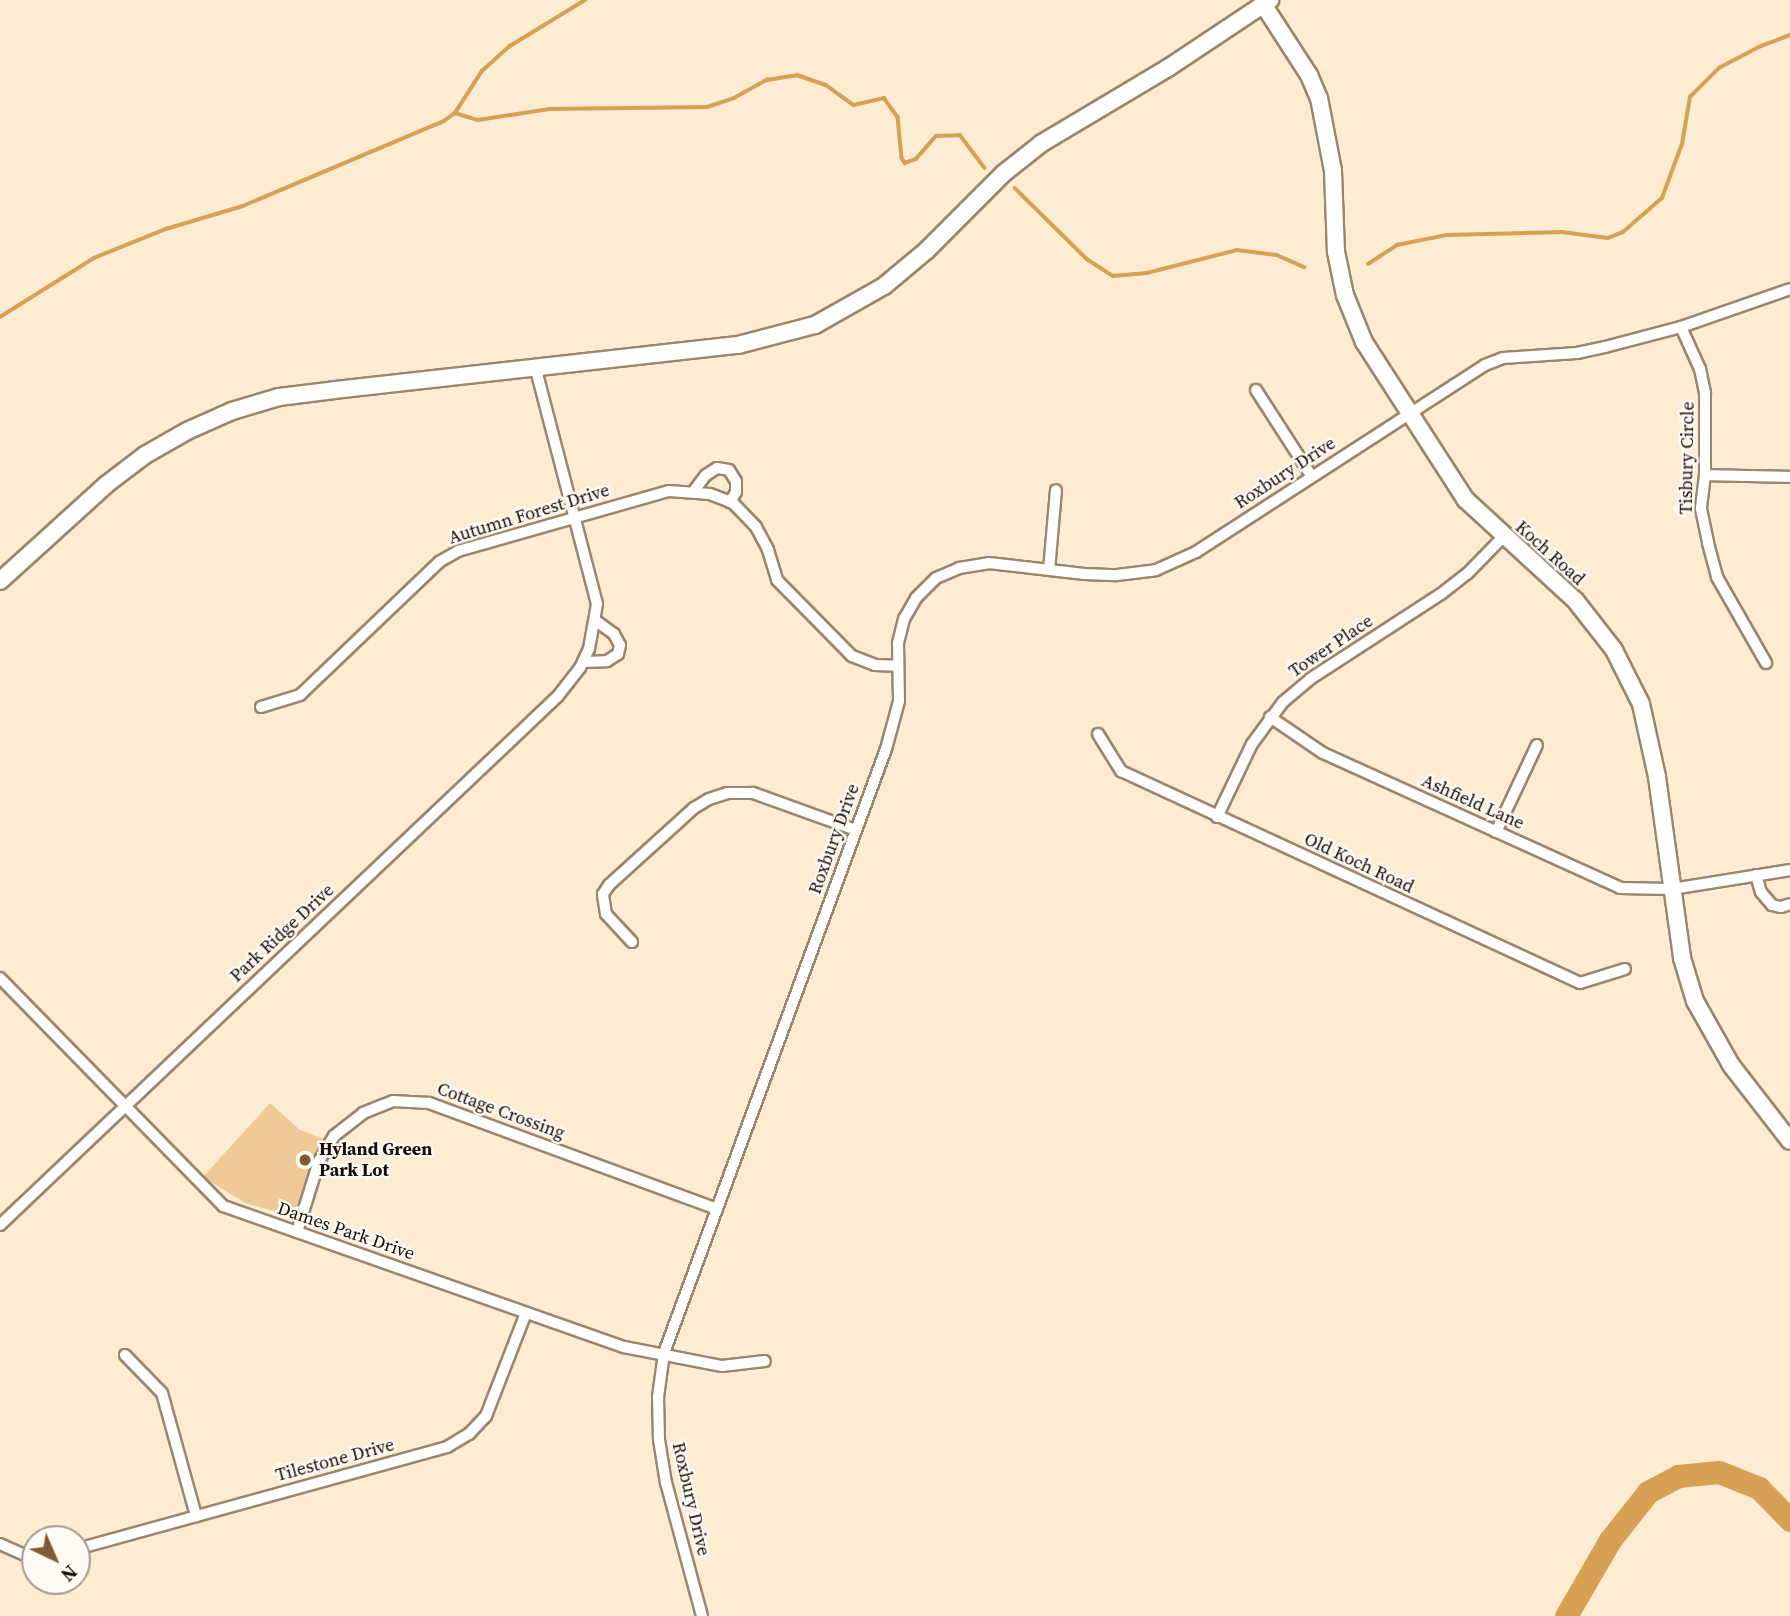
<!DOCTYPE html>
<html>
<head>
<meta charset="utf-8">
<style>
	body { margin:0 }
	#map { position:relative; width:1790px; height:1616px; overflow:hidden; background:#fdebd2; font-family:"Source Serif 4",serif }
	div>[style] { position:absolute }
	.green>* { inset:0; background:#efca97 }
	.stream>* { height:3.5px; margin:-1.75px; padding:0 1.75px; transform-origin:1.75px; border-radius:1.75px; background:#d6a153 }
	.river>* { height:23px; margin:-11.5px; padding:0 11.5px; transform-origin:11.5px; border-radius:11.5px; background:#d6a153 }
	.roads { filter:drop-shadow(2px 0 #9c866a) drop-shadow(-2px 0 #9c866a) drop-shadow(0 2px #9c866a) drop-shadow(0 -2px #9c866a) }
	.street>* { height:10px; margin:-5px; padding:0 5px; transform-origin:5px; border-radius:5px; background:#fff }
	.secondary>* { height:16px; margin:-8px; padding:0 8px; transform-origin:8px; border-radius:8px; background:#fff }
	.dots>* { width:19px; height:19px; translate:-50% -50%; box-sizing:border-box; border:4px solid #fffaf4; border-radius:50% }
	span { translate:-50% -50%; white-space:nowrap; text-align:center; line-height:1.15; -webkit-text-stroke:5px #fffaf4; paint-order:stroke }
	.street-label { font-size:18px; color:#150d04 }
	.poi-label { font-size:18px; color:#150d04; font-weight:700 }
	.left { translate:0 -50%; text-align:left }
	.north { position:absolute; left:21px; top:1525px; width:70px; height:70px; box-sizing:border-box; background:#fffaf4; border:2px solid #a19b94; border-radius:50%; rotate:136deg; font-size:19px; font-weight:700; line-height:28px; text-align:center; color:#150d04 }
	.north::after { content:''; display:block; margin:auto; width:24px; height:32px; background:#7a5c31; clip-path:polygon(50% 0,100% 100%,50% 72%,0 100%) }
</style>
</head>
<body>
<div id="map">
	<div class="green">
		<i style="clip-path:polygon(270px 1103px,300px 1130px,324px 1139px,296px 1208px,284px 1214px,245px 1203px,203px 1177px)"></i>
	</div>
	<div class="stream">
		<i style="left:455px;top:113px;width:24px;rotate:17deg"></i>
		<i style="left:478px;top:120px;width:73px;rotate:-8.7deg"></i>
		<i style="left:550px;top:109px;width:157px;rotate:-0.7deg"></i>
		<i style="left:707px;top:107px;width:28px;rotate:-18deg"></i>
		<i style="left:734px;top:98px;width:38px;rotate:-29deg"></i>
		<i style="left:767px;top:80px;width:30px;rotate:-9deg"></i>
		<i style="left:797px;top:75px;width:31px;rotate:19deg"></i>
		<i style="left:826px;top:85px;width:34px;rotate:36deg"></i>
		<i style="left:854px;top:105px;width:31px;rotate:-13deg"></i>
		<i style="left:884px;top:98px;width:24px;rotate:54deg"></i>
		<i style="left:898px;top:117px;width:41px;rotate:84.4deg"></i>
		<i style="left:902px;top:158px;width:6px;rotate:59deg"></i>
		<i style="left:905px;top:163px;width:12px;rotate:-20deg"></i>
		<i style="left:916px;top:159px;width:30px;rotate:-49deg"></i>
		<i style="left:936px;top:136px;width:24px;rotate:-2deg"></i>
		<i style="left:960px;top:135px;width:41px;rotate:52.9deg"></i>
		<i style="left:1015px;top:188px;width:101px;rotate:44.6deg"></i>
		<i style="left:1087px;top:259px;width:31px;rotate:33deg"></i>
		<i style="left:1113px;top:276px;width:34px;rotate:-5deg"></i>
		<i style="left:1147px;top:273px;width:93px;rotate:-14.3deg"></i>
		<i style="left:1237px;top:250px;width:40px;rotate:7.1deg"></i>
		<i style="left:1277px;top:255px;width:30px;rotate:24deg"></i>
		<i style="left:1368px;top:264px;width:35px;rotate:-33deg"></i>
		<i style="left:1397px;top:245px;width:51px;rotate:-11.3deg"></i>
		<i style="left:1447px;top:235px;width:115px;rotate:-1.5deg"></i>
		<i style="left:1562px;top:232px;width:46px;rotate:7.4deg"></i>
		<i style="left:1608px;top:238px;width:16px;rotate:-22deg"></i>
		<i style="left:1623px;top:232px;width:52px;rotate:-41.1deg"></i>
		<i style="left:1662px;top:198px;width:58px;rotate:-69.7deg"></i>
		<i style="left:1682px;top:144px;width:48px;rotate:-80.3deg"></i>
		<i style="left:1690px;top:97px;width:41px;rotate:-45deg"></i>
		<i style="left:1719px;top:68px;width:45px;rotate:-27.7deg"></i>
		<i style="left:1759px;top:47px;width:33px;rotate:-21deg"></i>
		<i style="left:0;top:317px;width:111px;rotate:-32.1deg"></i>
		<i style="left:94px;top:258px;width:78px;rotate:-21.9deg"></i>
		<i style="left:166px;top:229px;width:80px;rotate:-16.6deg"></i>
		<i style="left:243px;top:206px;width:218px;rotate:-22.9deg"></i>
		<i style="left:444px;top:121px;width:14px;rotate:-36deg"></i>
		<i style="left:455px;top:113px;width:50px;rotate:-57.3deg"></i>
		<i style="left:482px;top:71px;width:38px;rotate:-42deg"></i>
		<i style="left:510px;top:46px;width:88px;rotate:-31.5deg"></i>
	</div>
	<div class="river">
		<i style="left:1566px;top:1616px;width:88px;rotate:-59.9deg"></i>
		<i style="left:1610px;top:1540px;width:61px;rotate:-51.6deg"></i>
		<i style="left:1648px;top:1492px;width:34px;rotate:-28deg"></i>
		<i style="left:1678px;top:1476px;width:41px;rotate:-5.6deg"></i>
		<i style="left:1719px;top:1472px;width:43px;rotate:21.8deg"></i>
		<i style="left:1759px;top:1488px;width:45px;rotate:45.9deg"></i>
	</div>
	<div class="roads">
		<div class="street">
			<i style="left:1681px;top:327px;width:46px;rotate:65.7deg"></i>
			<i style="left:1700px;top:369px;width:25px;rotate:78deg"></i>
			<i style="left:1705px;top:393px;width:82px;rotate:90deg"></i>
			<i style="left:1705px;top:475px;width:34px;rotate:97deg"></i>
			<i style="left:1701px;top:509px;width:35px;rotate:78deg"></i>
			<i style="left:1708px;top:543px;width:35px;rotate:75deg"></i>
			<i style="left:1717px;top:577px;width:99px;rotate:60.3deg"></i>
			<i style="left:1256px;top:390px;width:103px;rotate:57.2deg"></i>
			<i style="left:1705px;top:475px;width:85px;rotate:1.3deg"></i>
			<i style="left:693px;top:492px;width:21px;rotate:-53deg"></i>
			<i style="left:706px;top:475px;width:13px;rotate:-32deg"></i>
			<i style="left:717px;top:468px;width:12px;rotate:9deg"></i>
			<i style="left:729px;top:470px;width:13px;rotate:58deg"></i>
			<i style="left:736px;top:481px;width:11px;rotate:90deg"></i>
			<i style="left:736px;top:492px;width:12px;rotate:121deg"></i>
			<i style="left:1049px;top:570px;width:80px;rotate:-85deg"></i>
			<i style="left:583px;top:662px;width:24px;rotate:-2deg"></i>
			<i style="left:607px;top:661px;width:13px;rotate:-32deg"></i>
			<i style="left:618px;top:654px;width:9px;rotate:-77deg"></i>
			<i style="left:620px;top:645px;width:13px;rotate:-119deg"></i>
			<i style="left:614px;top:634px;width:24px;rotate:-144deg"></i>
			<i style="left:261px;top:707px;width:41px;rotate:-17.1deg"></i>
			<i style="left:300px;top:695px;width:192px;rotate:-43.7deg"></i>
			<i style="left:439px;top:562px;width:22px;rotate:-30deg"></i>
			<i style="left:458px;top:551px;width:219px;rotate:-15.9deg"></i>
			<i style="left:669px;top:491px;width:41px;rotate:4.2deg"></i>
			<i style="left:710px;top:494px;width:25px;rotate:21deg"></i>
			<i style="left:733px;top:503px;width:33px;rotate:46deg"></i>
			<i style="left:756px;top:527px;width:26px;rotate:62deg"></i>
			<i style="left:768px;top:550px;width:31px;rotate:73deg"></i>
			<i style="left:777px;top:580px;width:107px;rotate:45.4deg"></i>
			<i style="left:852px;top:656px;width:25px;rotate:21deg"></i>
			<i style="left:875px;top:665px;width:23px;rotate:2deg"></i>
			<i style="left:1270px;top:717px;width:64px;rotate:34.2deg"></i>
			<i style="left:1323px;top:753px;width:326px;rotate:24.4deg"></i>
			<i style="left:1620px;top:888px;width:52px;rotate:1.1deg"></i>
			<i style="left:1672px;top:889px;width:120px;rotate:-9.1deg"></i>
			<i style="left:1098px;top:734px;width:44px;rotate:58.1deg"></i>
			<i style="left:1121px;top:771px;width:506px;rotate:24.79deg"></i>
			<i style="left:1580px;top:983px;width:47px;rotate:-17.3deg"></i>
			<i style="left:1217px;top:817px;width:81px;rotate:-64.4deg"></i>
			<i style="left:1252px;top:744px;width:52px;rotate:-53.6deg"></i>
			<i style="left:1283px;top:702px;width:35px;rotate:-40deg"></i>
			<i style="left:1310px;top:679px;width:156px;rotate:-33deg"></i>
			<i style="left:1441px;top:594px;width:33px;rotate:-38deg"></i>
			<i style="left:1467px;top:574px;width:52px;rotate:-45.8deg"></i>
			<i style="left:1496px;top:832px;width:96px;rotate:-64.8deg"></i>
			<i style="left:1756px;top:875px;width:18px;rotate:74deg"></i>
			<i style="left:1761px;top:892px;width:17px;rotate:50deg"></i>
			<i style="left:1772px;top:905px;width:9px;rotate:13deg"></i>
			<i style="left:1781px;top:907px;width:9px;rotate:-18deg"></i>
			<i style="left:632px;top:942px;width:38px;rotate:-133deg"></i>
			<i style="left:606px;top:914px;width:20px;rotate:-99deg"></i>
			<i style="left:603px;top:894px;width:11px;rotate:-56deg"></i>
			<i style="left:609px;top:885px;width:115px;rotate:-42.2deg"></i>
			<i style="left:694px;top:808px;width:17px;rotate:-31deg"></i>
			<i style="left:709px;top:799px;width:19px;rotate:-18deg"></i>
			<i style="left:727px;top:793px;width:26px"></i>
			<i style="left:753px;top:793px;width:109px;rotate:19.8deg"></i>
			<i style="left:0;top:978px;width:319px;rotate:45.6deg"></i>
			<i style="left:223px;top:1206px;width:425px;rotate:19.4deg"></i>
			<i style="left:624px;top:1347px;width:100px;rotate:11deg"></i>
			<i style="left:722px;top:1366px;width:43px;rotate:-6.6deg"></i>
			<i style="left:0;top:1225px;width:769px;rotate:-43.47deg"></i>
			<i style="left:558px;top:696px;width:36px;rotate:-52deg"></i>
			<i style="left:580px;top:668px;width:21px;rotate:-65deg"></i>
			<i style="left:589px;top:649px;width:46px;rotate:-79.9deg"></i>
			<i style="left:597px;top:604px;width:242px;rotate:-104.6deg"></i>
			<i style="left:297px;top:1232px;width:74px;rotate:-72.8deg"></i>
			<i style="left:319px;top:1161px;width:29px;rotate:-59deg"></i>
			<i style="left:334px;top:1136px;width:37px;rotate:-38deg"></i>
			<i style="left:363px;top:1113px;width:32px;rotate:-22deg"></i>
			<i style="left:393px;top:1101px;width:36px;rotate:3deg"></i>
			<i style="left:429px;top:1103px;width:307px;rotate:20.2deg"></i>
			<i style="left:125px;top:1355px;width:53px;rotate:45.8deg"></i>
			<i style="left:162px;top:1393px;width:128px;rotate:74.5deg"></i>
			<i style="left:0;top:1544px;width:27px;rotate:24deg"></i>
			<i style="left:25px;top:1555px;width:10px;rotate:6deg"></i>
			<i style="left:77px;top:1549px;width:384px;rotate:-15.4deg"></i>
			<i style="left:447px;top:1447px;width:26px;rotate:-31deg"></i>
			<i style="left:469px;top:1434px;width:25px;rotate:-47deg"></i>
			<i style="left:486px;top:1416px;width:110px;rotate:-68.8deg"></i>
			<i style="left:702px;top:1616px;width:138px;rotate:-105.1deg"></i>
			<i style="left:666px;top:1483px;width:44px;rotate:-99.2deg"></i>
			<i style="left:659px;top:1440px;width:43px;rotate:-91.3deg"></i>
			<i style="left:658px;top:1397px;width:44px;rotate:-82.2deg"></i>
			<i style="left:664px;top:1353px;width:644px;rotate:-69.82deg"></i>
			<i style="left:886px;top:749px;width:50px;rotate:-74.8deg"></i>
			<i style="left:899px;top:701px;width:58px;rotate:-91deg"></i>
			<i style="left:898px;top:643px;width:25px;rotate:-76deg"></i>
			<i style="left:904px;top:619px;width:24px;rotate:-60deg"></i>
			<i style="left:916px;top:598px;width:28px;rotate:-45deg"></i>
			<i style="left:936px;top:578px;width:25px;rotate:-23deg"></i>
			<i style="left:959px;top:568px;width:30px;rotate:-9deg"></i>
			<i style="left:989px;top:563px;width:96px;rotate:6.6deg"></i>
			<i style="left:1084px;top:574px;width:33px;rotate:2deg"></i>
			<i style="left:1117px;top:575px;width:39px;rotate:-7deg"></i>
			<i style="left:1156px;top:570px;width:44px;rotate:-24.2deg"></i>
			<i style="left:1196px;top:552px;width:344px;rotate:-32.9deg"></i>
			<i style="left:1485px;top:365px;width:19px;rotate:-21deg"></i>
			<i style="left:1503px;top:358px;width:74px;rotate:-3.9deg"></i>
			<i style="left:1577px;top:353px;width:29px;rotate:-12deg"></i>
			<i style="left:1605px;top:347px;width:79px;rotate:-14.7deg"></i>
			<i style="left:1681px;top:327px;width:115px;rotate:-19.2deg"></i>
		</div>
		<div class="secondary">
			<i style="left:1263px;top:4px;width:85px;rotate:57.1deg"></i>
			<i style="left:1309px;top:75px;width:25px;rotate:67deg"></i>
			<i style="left:1319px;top:98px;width:74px;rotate:79.1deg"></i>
			<i style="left:1333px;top:171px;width:81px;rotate:87.9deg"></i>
			<i style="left:1336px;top:252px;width:44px;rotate:78.2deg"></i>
			<i style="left:1345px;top:295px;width:51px;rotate:68deg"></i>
			<i style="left:1364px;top:342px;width:187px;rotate:57.2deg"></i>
			<i style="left:1465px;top:499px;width:149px;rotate:42.6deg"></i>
			<i style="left:1575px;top:600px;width:63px;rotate:52deg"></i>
			<i style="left:1614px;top:650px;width:60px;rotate:63.4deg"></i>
			<i style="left:1641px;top:704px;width:75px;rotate:77.6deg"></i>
			<i style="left:1657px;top:777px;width:183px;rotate:82.1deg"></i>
			<i style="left:1682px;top:958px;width:45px;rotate:73.2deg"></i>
			<i style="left:1695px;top:1001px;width:73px;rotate:60.6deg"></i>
			<i style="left:1731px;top:1065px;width:96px;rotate:52.2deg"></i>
			<i style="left:0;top:581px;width:144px;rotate:-42.2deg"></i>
			<i style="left:107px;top:484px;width:48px;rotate:-37.3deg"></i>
			<i style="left:145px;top:455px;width:48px;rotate:-29.7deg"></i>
			<i style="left:187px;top:431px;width:49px;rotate:-24deg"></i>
			<i style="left:232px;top:411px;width:49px;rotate:-16.6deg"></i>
			<i style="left:279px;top:397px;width:56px;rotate:-7.1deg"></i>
			<i style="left:335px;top:390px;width:406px;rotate:-6.4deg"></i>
			<i style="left:738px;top:345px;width:80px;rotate:-14.6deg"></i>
			<i style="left:815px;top:325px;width:79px;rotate:-29.5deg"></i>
			<i style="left:884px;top:286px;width:56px;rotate:-39.9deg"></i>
			<i style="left:927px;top:250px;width:109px;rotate:-45deg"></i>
			<i style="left:1004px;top:173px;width:48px;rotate:-38.3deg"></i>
			<i style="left:1042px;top:143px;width:147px;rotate:-30.8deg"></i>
			<i style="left:1168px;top:68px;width:123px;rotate:-33.7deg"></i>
		</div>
	</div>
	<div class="dots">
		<i style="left:305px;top:1160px;background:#7a5c31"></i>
	</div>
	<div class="street-label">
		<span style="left:1687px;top:458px;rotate:-89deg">Tisbury Circle</span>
		<span style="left:1285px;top:473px;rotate:-33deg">Roxbury Drive</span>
		<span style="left:529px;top:514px;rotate:-17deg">Autumn Forest Drive</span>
		<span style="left:1550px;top:553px;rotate:42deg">Koch Road</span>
		<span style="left:1331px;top:646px;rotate:-34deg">Tower Place</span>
		<span style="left:1473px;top:802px;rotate:24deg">Ashfield Lane</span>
		<span style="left:834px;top:839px;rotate:-70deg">Roxbury Drive</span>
		<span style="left:1359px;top:863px;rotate:25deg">Old Koch Road</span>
		<span style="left:282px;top:933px;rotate:-43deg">Park Ridge Drive</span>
		<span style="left:501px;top:1111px;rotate:20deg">Cottage Crossing</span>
		<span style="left:346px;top:1231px;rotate:19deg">Dames Park Drive</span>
		<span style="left:335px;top:1460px;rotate:-15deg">Tilestone Drive</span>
		<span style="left:691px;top:1499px;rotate:77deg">Roxbury Drive</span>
	</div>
	<div class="poi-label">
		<span class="left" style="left:319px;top:1160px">Hyland Green<br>Park Lot</span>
	</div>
	<div class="north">N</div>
</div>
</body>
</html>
